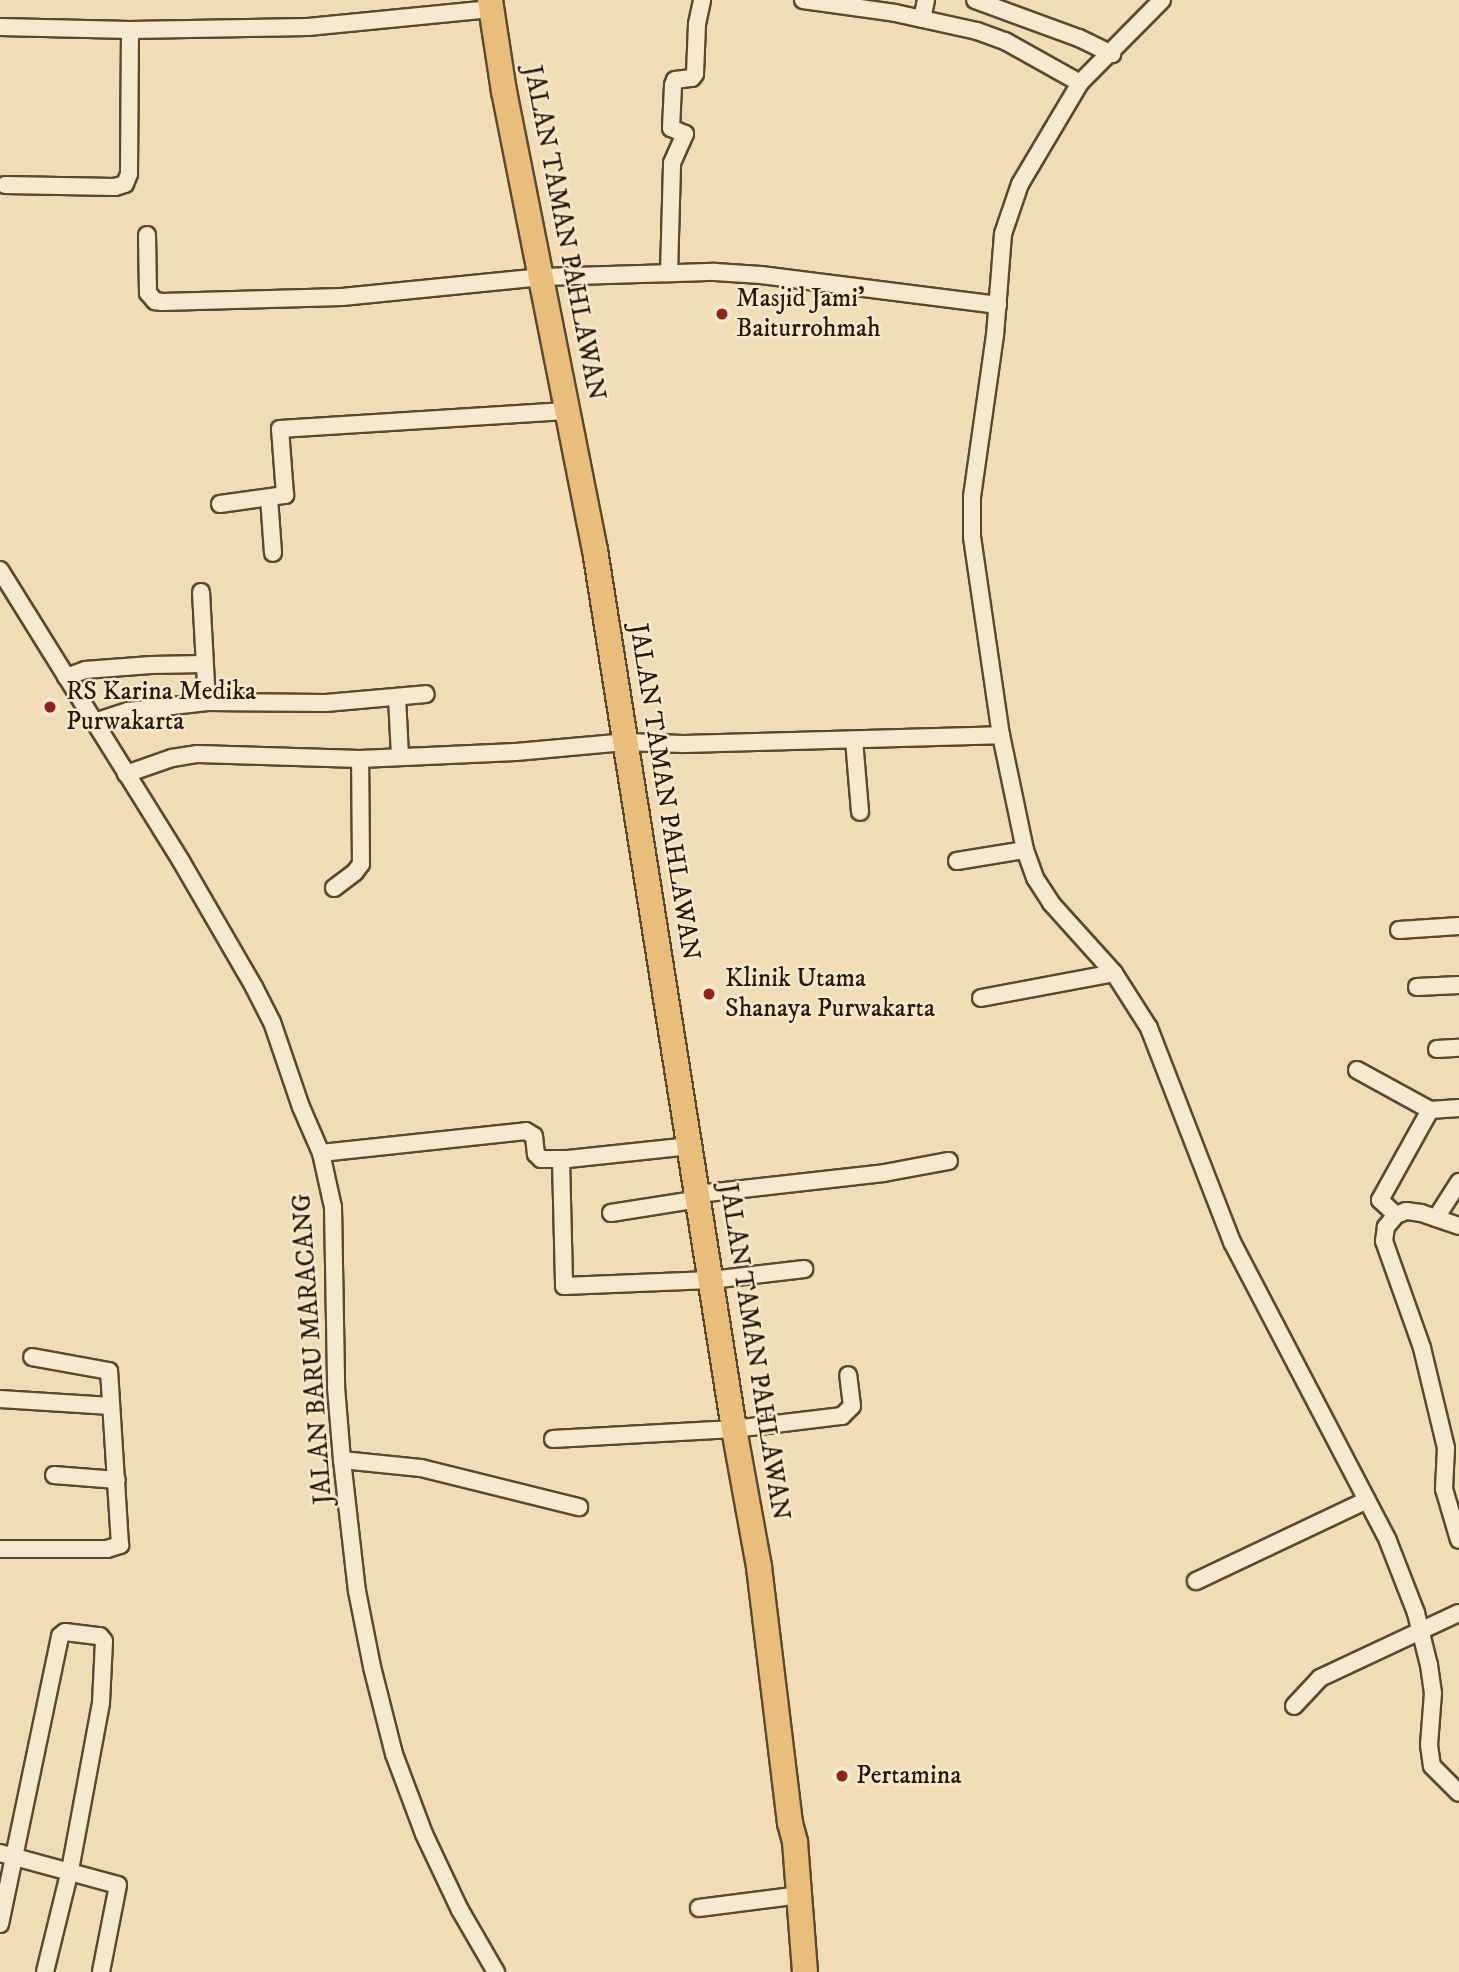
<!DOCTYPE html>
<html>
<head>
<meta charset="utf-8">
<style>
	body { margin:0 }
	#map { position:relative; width:1459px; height:1972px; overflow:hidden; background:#f1ddb5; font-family:"IM FELL DW Pica",serif }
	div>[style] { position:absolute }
	.roads { filter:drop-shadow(2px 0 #5b4830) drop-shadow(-2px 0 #5b4830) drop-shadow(0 2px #5b4830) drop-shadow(0 -2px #5b4830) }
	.street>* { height:16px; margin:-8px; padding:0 8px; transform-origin:8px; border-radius:8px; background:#f6e9cf }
	.primary>* { height:24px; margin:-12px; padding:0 12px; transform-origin:12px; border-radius:12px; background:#e8be7a }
	.dots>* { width:19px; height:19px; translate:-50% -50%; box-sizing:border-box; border:4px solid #f6e9cf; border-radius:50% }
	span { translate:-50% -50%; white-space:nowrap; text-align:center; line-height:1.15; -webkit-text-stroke:5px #f6e9cf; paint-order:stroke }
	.street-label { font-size:26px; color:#291603 }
	.poi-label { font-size:26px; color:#291603 }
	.left { translate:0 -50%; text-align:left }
</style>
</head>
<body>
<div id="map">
	<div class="roads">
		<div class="street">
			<i style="left:803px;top:0;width:93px;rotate:8deg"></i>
			<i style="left:895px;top:13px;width:84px;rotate:12.4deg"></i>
			<i style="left:977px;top:31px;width:30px;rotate:20deg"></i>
			<i style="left:1005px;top:41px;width:86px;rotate:29.2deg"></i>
			<i style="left:975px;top:0;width:111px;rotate:20.1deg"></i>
			<i style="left:1079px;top:38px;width:37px;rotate:26deg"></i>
			<i style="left:1162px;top:0;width:117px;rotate:134.7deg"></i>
			<i style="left:1080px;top:83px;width:117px;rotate:120.7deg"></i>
			<i style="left:1020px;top:184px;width:53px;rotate:108.8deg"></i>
			<i style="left:1003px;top:234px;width:101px;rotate:94.5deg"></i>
			<i style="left:995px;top:335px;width:164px;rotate:98.1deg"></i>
			<i style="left:972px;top:497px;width:40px;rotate:90deg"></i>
			<i style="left:972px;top:537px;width:200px;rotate:81.7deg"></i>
			<i style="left:1001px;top:735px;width:117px;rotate:78.2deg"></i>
			<i style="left:1025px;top:850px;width:30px;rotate:70deg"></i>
			<i style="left:1035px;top:878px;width:30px;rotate:57deg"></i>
			<i style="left:1051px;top:903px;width:94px;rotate:48deg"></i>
			<i style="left:1114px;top:973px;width:65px;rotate:57.5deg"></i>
			<i style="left:1149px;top:1028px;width:230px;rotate:68.8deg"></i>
			<i style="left:1232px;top:1242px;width:337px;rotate:62.4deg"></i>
			<i style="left:1388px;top:1541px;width:77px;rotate:68.7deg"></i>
			<i style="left:1416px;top:1613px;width:54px;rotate:76deg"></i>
			<i style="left:1429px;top:1665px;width:28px;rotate:82deg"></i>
			<i style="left:1433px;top:1693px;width:52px;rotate:94.4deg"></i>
			<i style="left:1429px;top:1745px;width:21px;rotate:82deg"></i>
			<i style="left:1432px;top:1766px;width:38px;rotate:45deg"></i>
			<i style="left:922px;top:19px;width:19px;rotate:-78deg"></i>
			<i style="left:0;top:27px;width:130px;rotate:1.3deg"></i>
			<i style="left:130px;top:30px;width:178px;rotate:-1deg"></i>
			<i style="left:308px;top:27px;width:184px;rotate:-5.6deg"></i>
			<i style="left:5px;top:185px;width:110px;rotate:1deg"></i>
			<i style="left:115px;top:187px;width:10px;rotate:-17deg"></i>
			<i style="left:125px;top:184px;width:11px;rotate:-68deg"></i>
			<i style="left:129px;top:174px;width:144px;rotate:-89.6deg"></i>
			<i style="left:147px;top:235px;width:58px;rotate:89deg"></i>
			<i style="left:148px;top:293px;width:11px;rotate:49deg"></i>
			<i style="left:155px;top:301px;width:7px;rotate:8deg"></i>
			<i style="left:162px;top:302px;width:180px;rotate:-1.6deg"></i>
			<i style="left:342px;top:297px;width:201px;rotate:-5.7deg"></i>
			<i style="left:542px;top:277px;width:173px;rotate:-1.7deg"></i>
			<i style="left:715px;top:272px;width:46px;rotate:3.7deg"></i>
			<i style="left:761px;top:275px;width:239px;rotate:7.2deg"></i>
			<i style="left:669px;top:273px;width:110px;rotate:-88.4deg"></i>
			<i style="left:672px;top:163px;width:32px;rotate:-66deg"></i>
			<i style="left:685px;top:134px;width:15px;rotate:-157deg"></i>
			<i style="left:671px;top:128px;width:43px;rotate:-87.3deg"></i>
			<i style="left:673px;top:85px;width:5px;rotate:-68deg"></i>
			<i style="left:675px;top:80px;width:17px;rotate:-7deg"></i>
			<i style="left:692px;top:78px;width:5px;rotate:-53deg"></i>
			<i style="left:695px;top:74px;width:50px;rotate:-87.7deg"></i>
			<i style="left:697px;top:24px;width:25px;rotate:-78deg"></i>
			<i style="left:269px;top:498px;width:55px;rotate:85.8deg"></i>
			<i style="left:220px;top:504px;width:66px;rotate:-7.9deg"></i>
			<i style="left:285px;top:495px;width:66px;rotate:-94.3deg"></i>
			<i style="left:280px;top:429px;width:290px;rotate:-3.6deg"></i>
			<i style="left:0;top:570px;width:343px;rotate:58.1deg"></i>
			<i style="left:181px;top:861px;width:146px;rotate:59.9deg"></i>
			<i style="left:254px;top:987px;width:39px;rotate:63deg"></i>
			<i style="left:272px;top:1022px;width:90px;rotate:71.2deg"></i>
			<i style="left:301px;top:1107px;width:50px;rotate:66.5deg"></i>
			<i style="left:321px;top:1153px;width:55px;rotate:77.5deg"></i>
			<i style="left:333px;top:1207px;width:180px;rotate:89deg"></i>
			<i style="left:336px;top:1387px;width:73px;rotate:85.3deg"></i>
			<i style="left:342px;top:1460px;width:132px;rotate:83.5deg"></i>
			<i style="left:357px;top:1591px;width:77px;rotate:78.8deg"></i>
			<i style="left:372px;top:1667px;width:90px;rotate:75.8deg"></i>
			<i style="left:394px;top:1754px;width:85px;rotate:69.4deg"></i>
			<i style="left:424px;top:1834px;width:84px;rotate:64.7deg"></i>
			<i style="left:460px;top:1910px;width:72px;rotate:59.9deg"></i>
			<i style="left:201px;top:592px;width:110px;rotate:86.9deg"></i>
			<i style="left:66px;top:677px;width:20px;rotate:-20deg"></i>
			<i style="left:85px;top:670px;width:66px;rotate:-4.3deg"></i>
			<i style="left:151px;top:665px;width:53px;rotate:-1.1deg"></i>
			<i style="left:397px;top:697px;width:60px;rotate:87.1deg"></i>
			<i style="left:94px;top:722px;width:36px;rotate:-18deg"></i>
			<i style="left:128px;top:711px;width:80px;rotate:-6.5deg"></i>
			<i style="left:207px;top:702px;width:119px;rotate:0.5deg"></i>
			<i style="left:326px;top:703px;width:100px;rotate:-5.1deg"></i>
			<i style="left:854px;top:740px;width:72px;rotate:85.2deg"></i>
			<i style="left:126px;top:774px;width:49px;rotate:-19.2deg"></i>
			<i style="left:172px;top:758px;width:26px;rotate:-9deg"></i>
			<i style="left:198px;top:754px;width:162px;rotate:1.8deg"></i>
			<i style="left:360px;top:759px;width:156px;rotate:-2.6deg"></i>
			<i style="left:516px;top:752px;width:109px;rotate:-5.2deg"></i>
			<i style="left:625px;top:742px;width:58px;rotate:2deg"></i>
			<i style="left:683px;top:744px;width:318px;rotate:-1.6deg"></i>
			<i style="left:957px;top:861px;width:69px;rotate:-9.2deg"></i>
			<i style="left:334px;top:888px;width:26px;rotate:-37deg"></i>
			<i style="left:355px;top:872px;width:10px;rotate:-53deg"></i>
			<i style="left:361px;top:864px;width:105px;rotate:-90.5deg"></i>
			<i style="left:1399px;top:930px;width:60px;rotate:-3.8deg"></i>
			<i style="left:1417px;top:987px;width:42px;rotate:-2.7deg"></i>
			<i style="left:981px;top:998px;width:135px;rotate:-10.6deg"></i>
			<i style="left:1437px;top:1049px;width:22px;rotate:-3deg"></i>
			<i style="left:1357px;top:1070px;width:83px;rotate:28.7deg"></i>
			<i style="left:1430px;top:1110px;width:29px;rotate:-4deg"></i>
			<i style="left:321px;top:1153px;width:206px;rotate:-6.1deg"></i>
			<i style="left:526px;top:1131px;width:9px;rotate:32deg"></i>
			<i style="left:534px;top:1136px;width:18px;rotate:84deg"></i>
			<i style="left:536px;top:1154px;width:7px;rotate:45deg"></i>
			<i style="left:541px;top:1159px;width:27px"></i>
			<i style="left:568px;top:1159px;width:123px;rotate:-6.1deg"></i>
			<i style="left:561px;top:1159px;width:127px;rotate:88.6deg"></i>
			<i style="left:564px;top:1286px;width:147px;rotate:-2.3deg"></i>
			<i style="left:711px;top:1280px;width:94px;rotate:-6.7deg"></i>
			<i style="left:698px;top:1194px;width:187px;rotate:-6.4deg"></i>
			<i style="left:884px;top:1173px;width:66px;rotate:-10.5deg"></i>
			<i style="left:611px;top:1213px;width:89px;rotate:-9deg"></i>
			<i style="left:1396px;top:1215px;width:22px;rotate:-137deg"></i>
			<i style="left:1380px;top:1200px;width:103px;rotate:-60.9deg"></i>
			<i style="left:1436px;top:1218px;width:43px;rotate:-57.4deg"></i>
			<i style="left:1459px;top:1226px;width:40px;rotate:-161.1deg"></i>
			<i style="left:1421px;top:1213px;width:15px;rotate:-172deg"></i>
			<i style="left:1406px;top:1211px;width:11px;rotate:158deg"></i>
			<i style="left:1396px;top:1215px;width:16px;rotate:130deg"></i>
			<i style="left:1386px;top:1227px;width:14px;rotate:98deg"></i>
			<i style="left:1384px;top:1241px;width:114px;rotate:70.4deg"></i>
			<i style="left:1422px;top:1348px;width:103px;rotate:76.5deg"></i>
			<i style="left:1446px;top:1448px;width:41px;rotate:92.8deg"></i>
			<i style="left:1444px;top:1489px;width:53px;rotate:73.6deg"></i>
			<i style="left:0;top:1399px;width:111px;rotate:3.6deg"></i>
			<i style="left:553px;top:1439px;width:181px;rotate:-3.2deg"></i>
			<i style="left:734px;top:1429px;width:109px;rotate:-6.9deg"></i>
			<i style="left:842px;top:1416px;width:14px;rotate:-45deg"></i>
			<i style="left:852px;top:1406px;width:31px;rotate:-97deg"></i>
			<i style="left:342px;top:1460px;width:79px;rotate:5.8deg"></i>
			<i style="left:421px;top:1468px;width:163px;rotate:13.9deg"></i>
			<i style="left:54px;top:1475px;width:63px;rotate:4.5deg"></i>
			<i style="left:0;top:1549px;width:107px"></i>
			<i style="left:107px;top:1549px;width:14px;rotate:-17deg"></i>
			<i style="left:120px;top:1545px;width:174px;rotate:-93.6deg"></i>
			<i style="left:109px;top:1371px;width:78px;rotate:-169.7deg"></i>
			<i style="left:1196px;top:1581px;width:189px;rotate:-25.3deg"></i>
			<i style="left:1294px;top:1706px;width:38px;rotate:-47deg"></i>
			<i style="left:1320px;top:1678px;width:153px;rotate:-25.1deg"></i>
			<i style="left:0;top:1853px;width:122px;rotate:15.2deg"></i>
			<i style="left:118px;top:1885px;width:89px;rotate:101.1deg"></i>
			<i style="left:699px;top:1908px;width:102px;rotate:-7.3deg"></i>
			<i style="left:0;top:1924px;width:294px;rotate:-78.2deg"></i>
			<i style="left:60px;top:1636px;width:6px;rotate:-39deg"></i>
			<i style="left:65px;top:1632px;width:35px;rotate:7deg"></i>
			<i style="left:100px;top:1636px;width:6px;rotate:51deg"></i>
			<i style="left:104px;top:1641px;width:62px;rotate:92.8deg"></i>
			<i style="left:101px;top:1703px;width:170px;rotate:100.5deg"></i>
			<i style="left:70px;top:1870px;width:105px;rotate:103.8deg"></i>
		</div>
		<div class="primary">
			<i style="left:490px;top:0;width:92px;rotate:81.3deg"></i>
			<i style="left:504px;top:91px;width:468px;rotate:78.8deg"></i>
			<i style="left:595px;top:550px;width:890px;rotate:81.01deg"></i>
			<i style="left:734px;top:1429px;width:140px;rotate:79.7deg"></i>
			<i style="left:759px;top:1567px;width:258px;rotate:83.1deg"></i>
			<i style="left:790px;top:1823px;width:20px;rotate:75deg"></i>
			<i style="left:795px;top:1842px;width:130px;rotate:85.6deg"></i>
		</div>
	</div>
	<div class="dots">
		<i style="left:722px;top:314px;background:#8f2418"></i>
		<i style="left:50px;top:707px;background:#8f2418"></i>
		<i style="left:709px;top:994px;background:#8f2418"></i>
		<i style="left:842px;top:1776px;background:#8f2418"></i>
	</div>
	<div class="street-label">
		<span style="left:564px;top:233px;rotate:79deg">JALAN TAMAN PAHLAWAN</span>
		<span style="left:664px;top:792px;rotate:81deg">JALAN TAMAN PAHLAWAN</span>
		<span style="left:313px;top:1349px;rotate:-94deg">JALAN BARU MARACANG</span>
		<span style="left:754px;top:1352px;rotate:81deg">JALAN TAMAN PAHLAWAN</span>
	</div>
	<div class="poi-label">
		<span class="left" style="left:736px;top:314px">Masjid Jami'<br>Baiturrohmah</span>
		<span class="left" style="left:66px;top:707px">RS Karina Medika<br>Purwakarta</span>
		<span class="left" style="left:725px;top:994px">Klinik Utama<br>Shanaya Purwakarta</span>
		<span class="left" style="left:856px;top:1776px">Pertamina</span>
	</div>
</div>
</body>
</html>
